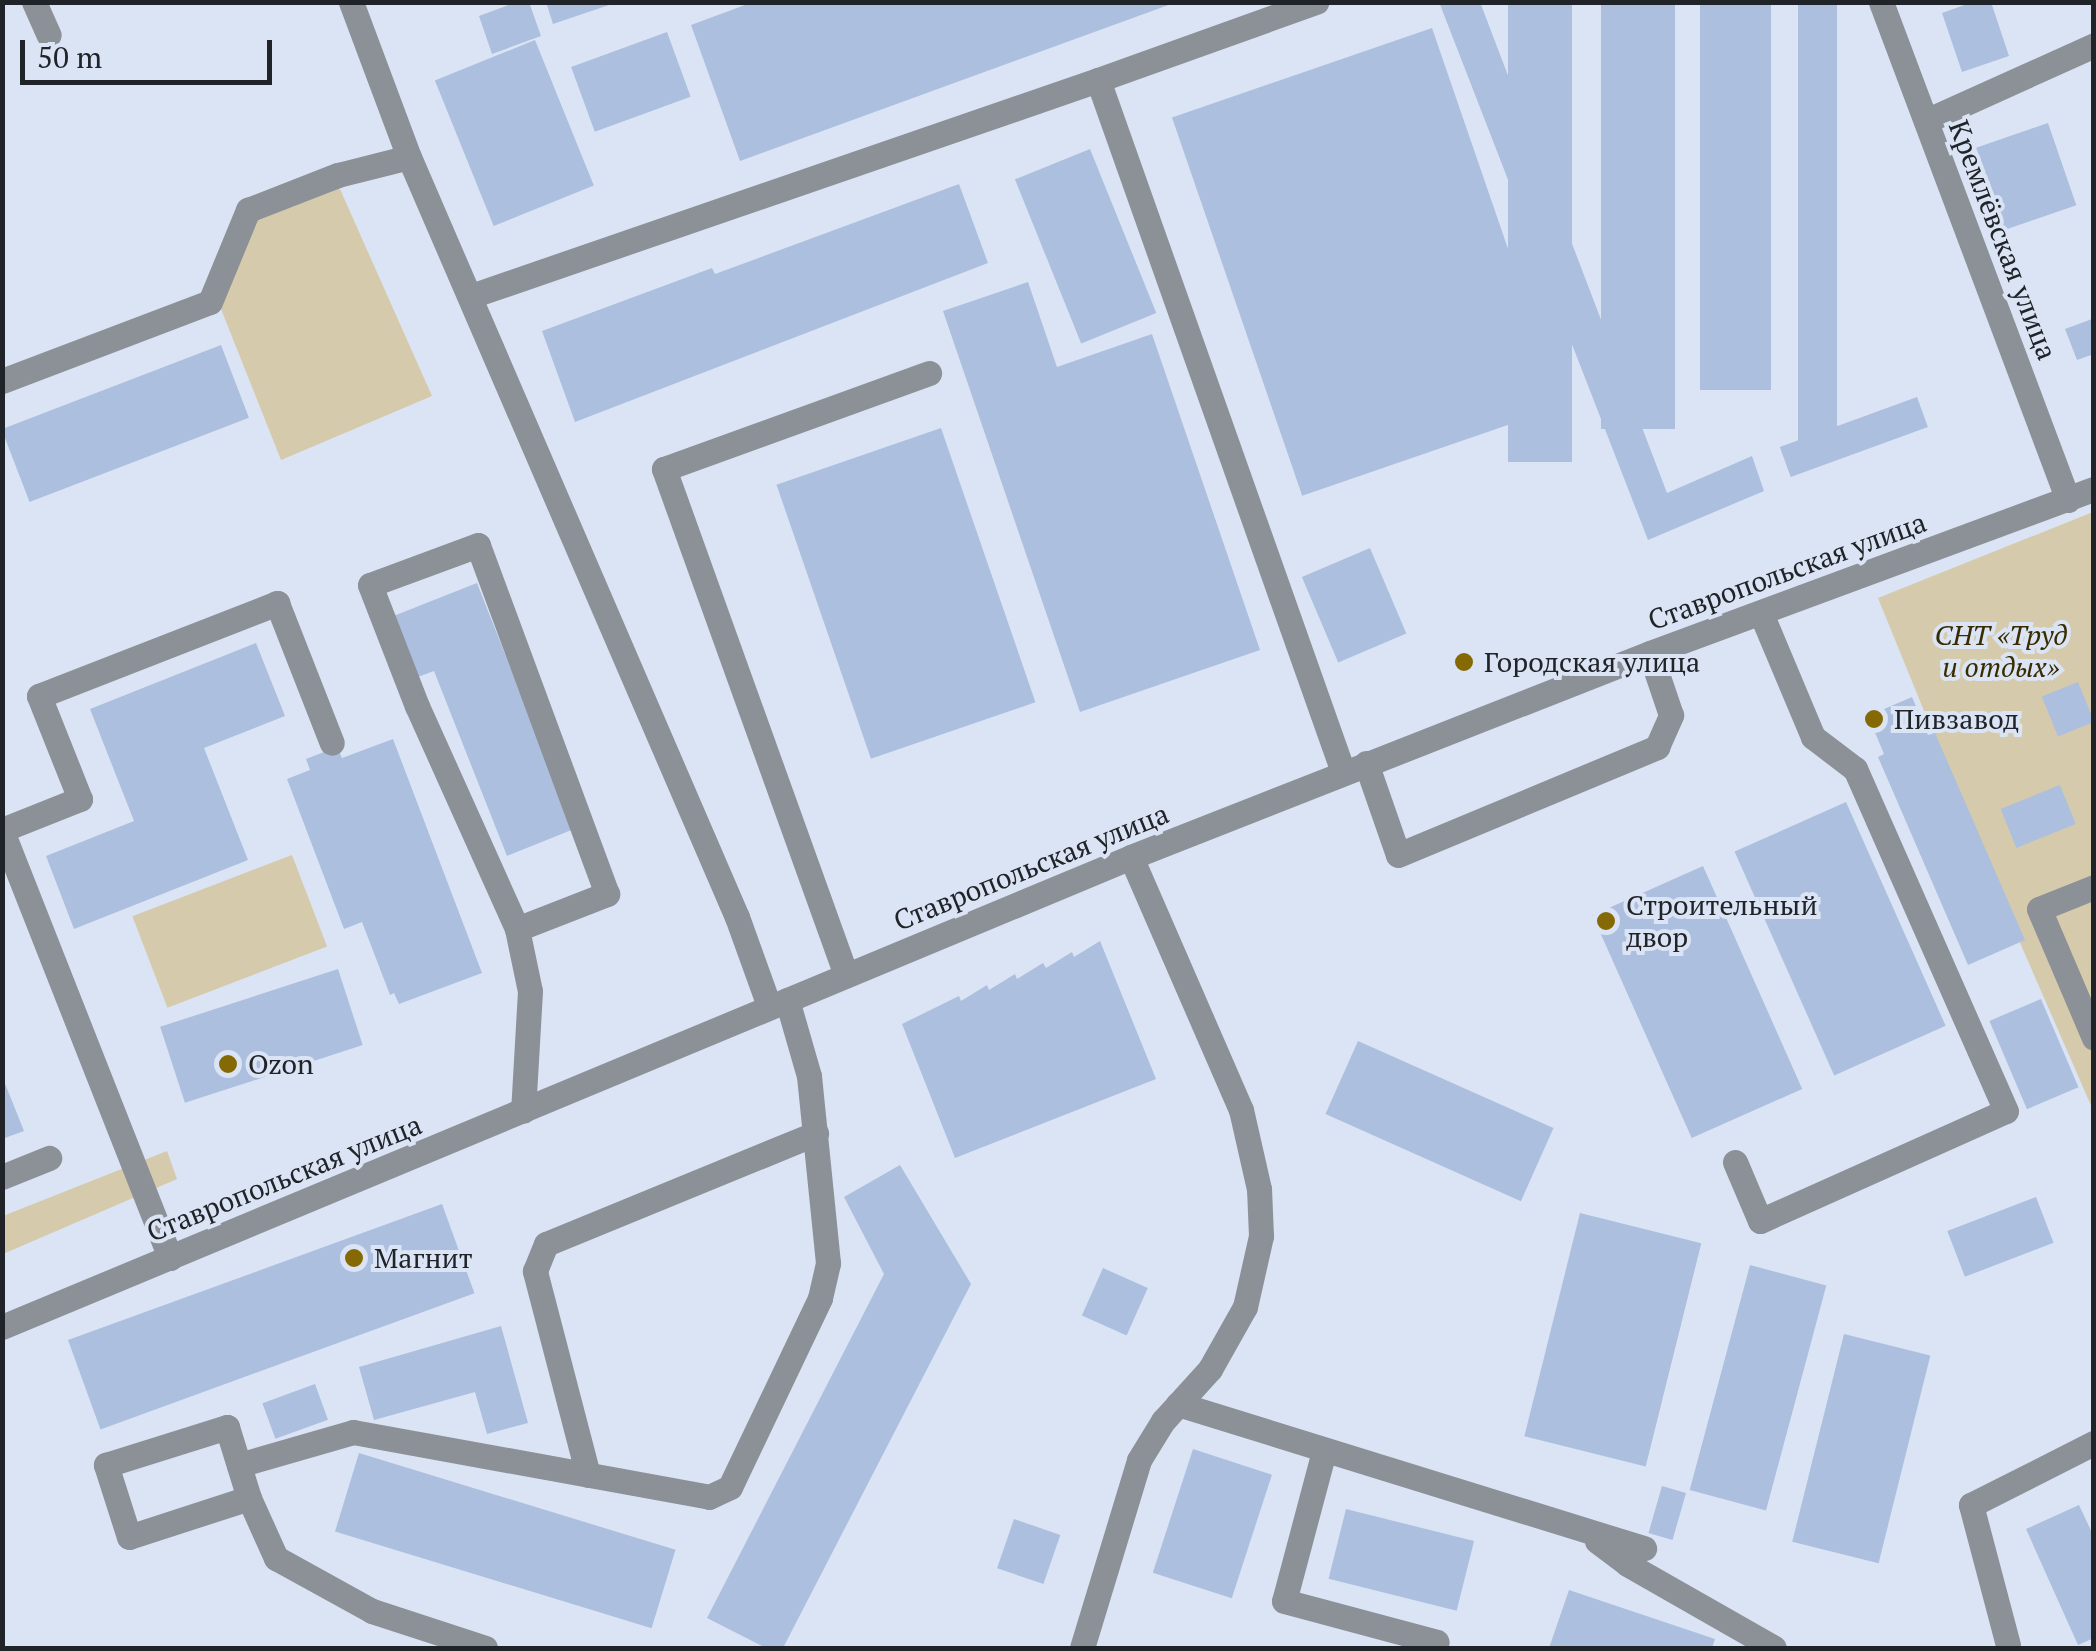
<!DOCTYPE html>
<html>
<head>
<meta charset="utf-8">
<style>
	body { margin:0 }
	#map { position:relative; width:2096px; height:1651px; overflow:hidden; background:#dbe4f4; font-family:"PT Serif",serif }
	div>[style] { position:absolute }
	.green>* { inset:0; background:#d5caab; transform-origin:0 0 }
	.building>* { inset:0; background:#acbfde; transform-origin:0 0 }
	.minor>* { height:25px; margin:-12.5px; padding:0 12.5px; transform-origin:12.5px; border-radius:12.5px; background:#8c9097 }
	.dots>* { width:28px; height:28px; translate:-50% -50%; box-sizing:border-box; border:5px solid #dbe4f4; border-radius:50% }
	span { translate:-50% -50%; white-space:nowrap; text-align:center; line-height:1.15; -webkit-text-stroke:8px #dbe4f4; paint-order:stroke }
	.street-label { font-size:28px; color:#202429 }
	.park-label { font-size:28px; color:#392b00; font-style:italic }
	.poi-label { font-size:28px; color:#202429 }
	.left { translate:0 -50%; text-align:left }
	.frame { position:absolute; inset:0; border:5px solid #202429; pointer-events:none }
	.scale { position:absolute; left:20px; top:40px; width:252px; height:45px; box-sizing:border-box; border:5px solid #202429; border-top:0; padding-left:12px; font-size:30px; line-height:35px; white-space:nowrap; color:#202429; -webkit-text-stroke:8px #dbe4f4; paint-order:stroke }
</style>
</head>
<body>
<div id="map">
	<div class="green">
		<i style="clip-path:polygon(339px 187px,432px 396px,281px 460px,221px 309px,255px 219px)"></i>
		<i style="clip-path:polygon(2093px 512px,2093px 1110px,1997px 890px,1878px 598px)"></i>
		<i style="left:292px;top:855px;width:98px;height:171px;rotate:69deg"></i>
		<i style="clip-path:polygon(167px 1151px,177px 1179px,3px 1254px,3px 1216px)"></i>
	</div>
	<div class="building">
		<i style="clip-path:polygon(517px 2px,529px 2px,541px 36px,492px 54px,479px 16px)"></i>
		<i style="clip-path:polygon(546px 2px,615px 2px,615px 3px,553px 24px)"></i>
		<i style="clip-path:polygon(753px 2px,1174px 2px,1174px 3px,740px 161px,691px 25px)"></i>
		<i style="clip-path:polygon(1439px 2px,1480px 2px,1667px 493px,1752px 456px,1764px 491px,1648px 540px)"></i>
		<i style="left:1508px;top:2px;width:64px;height:460px"></i>
		<i style="left:1601px;top:2px;width:74px;height:427px"></i>
		<i style="left:1700px;top:2px;width:71px;height:388px"></i>
		<i style="left:1798px;top:2px;width:39px;height:442px"></i>
		<i style="clip-path:polygon(1973px 2px,1991px 2px,2009px 56px,1962px 72px,1942px 13px)"></i>
		<i style="left:1432px;top:28px;width:400px;height:275px;rotate:71deg"></i>
		<i style="left:667px;top:32px;width:69px;height:102px;rotate:70deg"></i>
		<i style="left:535px;top:40px;width:157px;height:108px;rotate:68deg"></i>
		<i style="left:2048px;top:123px;width:87px;height:76px;rotate:71deg"></i>
		<i style="left:1090px;top:149px;width:177px;height:81px;rotate:68deg"></i>
		<i style="clip-path:polygon(959px 184px,988px 263px,575px 422px,542px 331px,712px 268px,715px 274px)"></i>
		<i style="clip-path:polygon(1028px 282px,1057px 367px,1152px 334px,1260px 650px,1080px 712px,943px 311px)"></i>
		<i style="clip-path:polygon(2092px 319px,2094px 354px,2077px 360px,2065px 329px)"></i>
		<i style="left:221px;top:345px;width:78px;height:235px;rotate:69deg"></i>
		<i style="left:1917px;top:397px;width:32px;height:146px;rotate:70deg"></i>
		<i style="left:941px;top:428px;width:290px;height:174px;rotate:71deg"></i>
		<i style="left:1370px;top:548px;width:93px;height:74px;rotate:67deg"></i>
		<i style="clip-path:polygon(477px 583px,574px 829px,507px 856px,434px 671px,415px 678px,391px 617px)"></i>
		<i style="clip-path:polygon(256px 643px,285px 716px,204px 748px,248px 860px,74px 929px,46px 856px,134px 821px,90px 709px)"></i>
		<i style="left:2078px;top:682px;width:43px;height:39px;rotate:68deg"></i>
		<i style="clip-path:polygon(1912px 697px,1928px 735px,1935px 733px,2025px 940px,1968px 965px,1878px 757px,1884px 754px,1868px 716px)"></i>
		<i style="clip-path:polygon(393px 739px,482px 973px,399px 1004px,394px 993px,390px 995px,362px 922px,344px 929px,287px 779px,310px 770px,306px 759px,337px 747px,342px 758px)"></i>
		<i style="left:2060px;top:785px;width:42px;height:64px;rotate:68deg"></i>
		<i style="left:1846px;top:802px;width:245px;height:122px;rotate:66deg"></i>
		<i style="left:1703px;top:866px;width:244px;height:121px;rotate:66deg"></i>
		<i style="clip-path:polygon(1100px 941px,1156px 1079px,955px 1158px,902px 1024px,959px 996px,961px 1001px,987px 985px,989px 990px,1015px 974px,1017px 979px,1043px 963px,1046px 968px,1072px 952px,1074px 957px)"></i>
		<i style="left:338px;top:969px;width:80px;height:187px;rotate:72deg"></i>
		<i style="left:2041px;top:999px;width:96px;height:56px;rotate:67deg"></i>
		<i style="left:1358px;top:1041px;width:214px;height:80px;rotate:24deg"></i>
		<i style="clip-path:polygon(2px 1076px,24px 1131px,2px 1139px)"></i>
		<i style="clip-path:polygon(900px 1165px,971px 1284px,783px 1648px,766px 1648px,707px 1618px,884px 1274px,844px 1197px)"></i>
		<i style="left:2036px;top:1197px;width:49px;height:95px;rotate:69deg"></i>
		<i style="left:442px;top:1204px;width:95px;height:398px;rotate:70deg"></i>
		<i style="left:1580px;top:1213px;width:125px;height:230px;rotate:14deg"></i>
		<i style="left:1750px;top:1265px;width:79px;height:233px;rotate:15deg"></i>
		<i style="left:1103px;top:1268px;width:49px;height:52px;rotate:24deg"></i>
		<i style="clip-path:polygon(501px 1326px,528px 1423px,487px 1434px,475px 1392px,374px 1420px,359px 1367px)"></i>
		<i style="left:1844px;top:1334px;width:89px;height:214px;rotate:14deg"></i>
		<i style="left:315px;top:1384px;width:38px;height:56px;rotate:70deg"></i>
		<i style="left:1193px;top:1449px;width:83px;height:130px;rotate:18deg"></i>
		<i style="left:359px;top:1453px;width:331px;height:82px;rotate:17deg"></i>
		<i style="left:1662px;top:1486px;width:25px;height:49px;rotate:16deg"></i>
		<i style="clip-path:polygon(2079px 1505px,2094px 1537px,2094px 1638px,2078px 1645px,2026px 1529px)"></i>
		<i style="left:1346px;top:1509px;width:132px;height:72px;rotate:14deg"></i>
		<i style="left:1014px;top:1519px;width:49px;height:52px;rotate:19deg"></i>
		<i style="clip-path:polygon(1569px 1590px,1715px 1639px,1712px 1648px,1549px 1648px)"></i>
	</div>
	<div class="minor">
		<i style="left:34px;top:2px;width:36px;rotate:66deg"></i>
		<i style="left:351px;top:2px;width:165px;rotate:69.5deg"></i>
		<i style="left:409px;top:157px;width:828px;rotate:66.66deg"></i>
		<i style="left:737px;top:917px;width:95px;rotate:70.2deg"></i>
		<i style="left:1881px;top:2px;width:532px;rotate:69.42deg"></i>
		<i style="left:1098px;top:80px;width:232px;rotate:-19.7deg"></i>
		<i style="left:1926px;top:121px;width:184px;rotate:-24.3deg"></i>
		<i style="left:471px;top:296px;width:663px;rotate:-19.01deg"></i>
		<i style="left:1098px;top:80px;width:734px;rotate:70.5deg"></i>
		<i style="left:2px;top:381px;width:222px;rotate:-20.8deg"></i>
		<i style="left:210px;top:302px;width:100px;rotate:-67.6deg"></i>
		<i style="left:248px;top:210px;width:97px;rotate:-21.3deg"></i>
		<i style="left:338px;top:175px;width:73px;rotate:-14.2deg"></i>
		<i style="left:1366px;top:763px;width:97px;rotate:70.8deg"></i>
		<i style="left:1398px;top:855px;width:281px;rotate:-22.6deg"></i>
		<i style="left:1657px;top:747px;width:35px;rotate:-66deg"></i>
		<i style="left:1671px;top:715px;width:65px;rotate:-108.7deg"></i>
		<i style="left:2px;top:830px;width:84px;rotate:-21.7deg"></i>
		<i style="left:80px;top:799px;width:111px;rotate:-111.7deg"></i>
		<i style="left:39px;top:696px;width:256px;rotate:-21.3deg"></i>
		<i style="left:277px;top:603px;width:150px;rotate:68.6deg"></i>
		<i style="left:2px;top:831px;width:459px;rotate:68.5deg"></i>
		<i style="left:2094px;top:887px;width:59px;rotate:158.2deg"></i>
		<i style="left:2039px;top:909px;width:140px;rotate:66.9deg"></i>
		<i style="left:517px;top:929px;width:97px;rotate:-21.3deg"></i>
		<i style="left:607px;top:894px;width:372px;rotate:-110.3deg"></i>
		<i style="left:478px;top:545px;width:115px;rotate:159.7deg"></i>
		<i style="left:370px;top:585px;width:130px;rotate:68.8deg"></i>
		<i style="left:417px;top:706px;width:244px;rotate:65.8deg"></i>
		<i style="left:517px;top:929px;width:63px;rotate:78.2deg"></i>
		<i style="left:530px;top:991px;width:120px;rotate:93.3deg"></i>
		<i style="left:846px;top:975px;width:538px;rotate:-109.78deg"></i>
		<i style="left:664px;top:469px;width:282px;rotate:-19.9deg"></i>
		<i style="left:1735px;top:1162px;width:64px;rotate:67deg"></i>
		<i style="left:1760px;top:1221px;width:269px;rotate:-24.1deg"></i>
		<i style="left:2006px;top:1111px;width:374px;rotate:-113.8deg"></i>
		<i style="left:1855px;top:769px;width:53px;rotate:-142.7deg"></i>
		<i style="left:1813px;top:737px;width:134px;rotate:-112.8deg"></i>
		<i style="left:2px;top:1177px;width:51px;rotate:-22deg"></i>
		<i style="left:2px;top:1327px;width:1223px;rotate:-22.6deg"></i>
		<i style="left:1131px;top:857px;width:558px;rotate:-21.46deg"></i>
		<i style="left:1650px;top:653px;width:473px;rotate:-20.3deg"></i>
		<i style="left:1178px;top:1404px;width:488px;rotate:17.2deg"></i>
		<i style="left:227px;top:1427px;width:74px;rotate:72.8deg"></i>
		<i style="left:249px;top:1498px;width:126px;rotate:162deg"></i>
		<i style="left:129px;top:1537px;width:76px;rotate:-107.7deg"></i>
		<i style="left:106px;top:1465px;width:127px;rotate:-17.4deg"></i>
		<i style="left:1324px;top:1451px;width:155px;rotate:104.9deg"></i>
		<i style="left:1284px;top:1601px;width:158px;rotate:15deg"></i>
		<i style="left:239px;top:1465px;width:119px;rotate:-16.1deg"></i>
		<i style="left:353px;top:1432px;width:362px;rotate:10.3deg"></i>
		<i style="left:709px;top:1497px;width:23px;rotate:-25deg"></i>
		<i style="left:730px;top:1487px;width:209px;rotate:-64.5deg"></i>
		<i style="left:820px;top:1298px;width:36px;rotate:-77deg"></i>
		<i style="left:828px;top:1263px;width:188px;rotate:-95.8deg"></i>
		<i style="left:809px;top:1076px;width:79px;rotate:-106.1deg"></i>
		<i style="left:588px;top:1475px;width:211px;rotate:-104.6deg"></i>
		<i style="left:535px;top:1271px;width:29px;rotate:-68deg"></i>
		<i style="left:546px;top:1244px;width:292px;rotate:-22.3deg"></i>
		<i style="left:249px;top:1498px;width:66px;rotate:65.8deg"></i>
		<i style="left:276px;top:1558px;width:110px;rotate:28.9deg"></i>
		<i style="left:372px;top:1611px;width:119px;rotate:18.1deg"></i>
		<i style="left:1597px;top:1541px;width:38px;rotate:37deg"></i>
		<i style="left:1627px;top:1564px;width:169px;rotate:29.7deg"></i>
		<i style="left:2008px;top:1645px;width:145px;rotate:-104.8deg"></i>
		<i style="left:1971px;top:1505px;width:138px;rotate:-26.8deg"></i>
		<i style="left:1082px;top:1648px;width:196px;rotate:-73.1deg"></i>
		<i style="left:1139px;top:1460px;width:46px;rotate:-58.4deg"></i>
		<i style="left:1163px;top:1421px;width:70px;rotate:-47.9deg"></i>
		<i style="left:1210px;top:1369px;width:71px;rotate:-60.6deg"></i>
		<i style="left:1245px;top:1307px;width:73px;rotate:-77.3deg"></i>
		<i style="left:1261px;top:1236px;width:47px;rotate:-92.4deg"></i>
		<i style="left:1259px;top:1189px;width:81px;rotate:-102.8deg"></i>
		<i style="left:1241px;top:1110px;width:276px;rotate:-113.5deg"></i>
	</div>
	<div class="dots">
		<i style="left:1464px;top:662px;background:#856904"></i>
		<i style="left:1874px;top:719px;background:#856904"></i>
		<i style="left:1606px;top:921px;background:#856904"></i>
		<i style="left:228px;top:1064px;background:#856904"></i>
		<i style="left:354px;top:1258px;background:#856904"></i>
	</div>
	<div class="street-label">
		<span style="left:2003px;top:240px;rotate:69deg">Кремлёвская улица</span>
		<span style="left:1787px;top:571px;rotate:-20deg">Ставропольская улица</span>
		<span style="left:1031px;top:867px;rotate:-22deg">Ставропольская улица</span>
		<span style="left:284px;top:1178px;rotate:-22deg">Ставропольская улица</span>
	</div>
	<div class="park-label">
		<span style="left:2001px;top:651px">СНТ «Труд<br>и отдых»</span>
	</div>
	<div class="poi-label">
		<span class="left" style="left:1484px;top:662px">Городская улица</span>
		<span class="left" style="left:1894px;top:719px">Пивзавод</span>
		<span class="left" style="left:1626px;top:921px">Строительный<br>двор</span>
		<span class="left" style="left:248px;top:1064px">Ozon</span>
		<span class="left" style="left:374px;top:1258px">Магнит</span>
	</div>
	<div class="frame"></div>
	<div class="scale">50 m</div>
</div>
</body>
</html>
